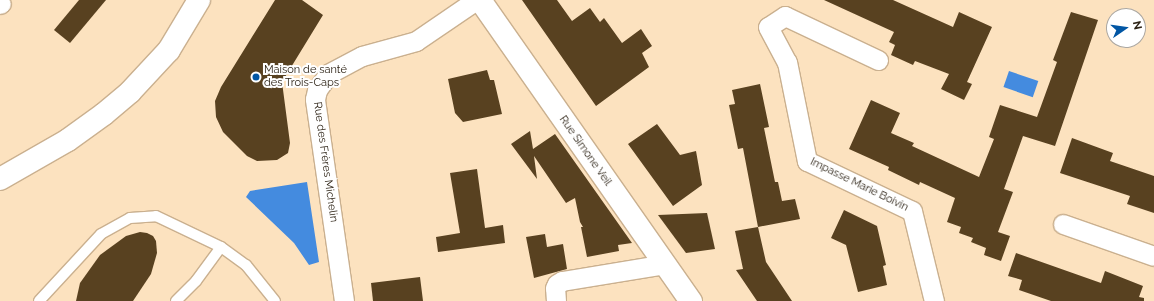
<!DOCTYPE html>
<html>
<head>
<meta charset="utf-8">
<style>
	body { margin:0 }
	#map { position:relative; width:1154px; height:301px; overflow:hidden; background:#fce2bf; font-family:Raleway,sans-serif }
	div>[style] { position:absolute }
	.water>* { inset:0; background:#448bdf; transform-origin:0 0 }
	.building>* { inset:0; background:#584120 }
	.roads { filter:drop-shadow(1px 0 #cab08f) drop-shadow(-1px 0 #cab08f) drop-shadow(0 1px #cab08f) drop-shadow(0 -1px #cab08f) }
	.service>* { height:10px; margin:-5px; padding:0 5px; transform-origin:5px; border-radius:5px; background:#fff }
	.minor>* { height:19px; margin:-9.5px; padding:0 9.5px; transform-origin:9.5px; border-radius:9.5px; background:#fff }
	.secondary>* { height:22px; margin:-11px; padding:0 11px; transform-origin:11px; border-radius:11px; background:#fff }
	.dots>* { width:11px; height:11px; translate:-50% -50%; box-sizing:border-box; border:2px solid #fff; border-radius:50% }
	span { translate:-50% -50%; white-space:nowrap; text-align:center; line-height:1.15; -webkit-text-stroke:4px #fff; paint-order:stroke }
	.poi-label { font-size:11px; color:#2c2215 }
	.left { translate:0 -50%; text-align:left }
	.street-label { font-size:11px; color:#2c2215 }
	.north { position:absolute; left:1106px; top:8px; width:40px; height:40px; box-sizing:border-box; background:#fff; border:1px solid #aba7a1; border-radius:50%; rotate:77deg; font-size:11px; font-weight:700; line-height:16px; text-align:center; color:#2c2215 }
	.north::after { content:''; display:block; margin:auto; width:14px; height:18px; background:#0156a4; clip-path:polygon(50% 0,100% 100%,50% 72%,0 100%) }
</style>
</head>
<body>
<div id="map">
	<div class="water">
		<i style="left:1009px;top:71px;width:31px;height:17px;rotate:19deg"></i>
		<i style="clip-path:polygon(307px 182px,319px 262px,309px 265px,294px 243px,246px 197px,250px 191px)"></i>
	</div>
	<div class="building">
		<i style="clip-path:polygon(79px 0,106px 0,70px 43px,54px 30px)"></i>
		<i style="clip-path:polygon(275px 0,302px 0,323px 15px,282px 82px,290px 143px,288px 153px,277px 160px,257px 161px,247px 156px,223px 132px,216px 117px,215px 101px,221px 87px)"></i>
		<i style="clip-path:polygon(522px 0,557px 0,572px 21px,590px 8px,600px 22px,604px 18px,622px 43px,641px 29px,652px 46px,642px 53px,649px 67px,596px 106px)"></i>
		<i style="clip-path:polygon(824px 0,893px 0,953px 27px,959px 12px,992px 27px,967px 82px,972px 84px,964px 100px,941px 89px,949px 74px,915px 61px,913px 65px,891px 55px,895px 45px,889px 42px,894px 32px)"></i>
		<i style="clip-path:polygon(1071px 12px,1098px 20px,1055px 146px,1023px 136px,1004px 189px,1013px 192px,998px 232px,1010px 236px,1001px 261px,984px 255px,986px 248px,971px 242px,973px 238px,959px 233px,961px 227px,947px 222px,955px 198px,920px 182px,919px 185px,888px 170px,889px 167px,849px 149px,871px 100px,900px 113px,891px 133px,914px 143px,912px 146px,979px 177px,994px 139px,989px 137px,1000px 105px,1037px 117px,1057px 62px,1053px 60px)"></i>
		<i style="clip-path:polygon(487px 70px,490px 80px,494px 80px,502px 114px,463px 122px,455px 113px,448px 79px)"></i>
		<i style="clip-path:polygon(760px 84px,769px 127px,764px 128px,775px 182px,778px 182px,782px 201px,795px 199px,800px 219px,758px 227px,743px 148px,738px 149px,729px 105px,735px 104px,732px 90px)"></i>
		<i style="clip-path:polygon(657px 124px,680px 155px,696px 151px,702px 185px,673px 206px,628px 144px)"></i>
		<i style="clip-path:polygon(530px 131px,533px 149px,555px 134px,632px 243px,618px 245px,619px 251px,587px 257px,581px 227px,583px 227px,580px 222px,575px 198px,566px 203px,534px 156px,537px 179px,511px 144px)"></i>
		<i style="clip-path:polygon(1072px 138px,1113px 153px,1110px 161px,1154px 176px,1154px 213px,1127px 204px,1130px 196px,1060px 173px)"></i>
		<i style="clip-path:polygon(477px 169px,485px 228px,503px 225px,505px 243px,438px 252px,436px 237px,460px 233px,450px 173px)"></i>
		<i style="clip-path:polygon(844px 210px,877px 226px,886px 265px,883px 266px,887px 285px,858px 292px,846px 245px,831px 238px)"></i>
		<i style="clip-path:polygon(707px 213px,715px 249px,686px 253px,658px 215px)"></i>
		<i style="clip-path:polygon(758px 227px,766px 262px,792px 301px,757px 301px,736px 270px,743px 269px,735px 231px)"></i>
		<i style="clip-path:polygon(140px 232px,147px 233px,153px 236px,156px 241px,157px 253px,151px 274px,133px 301px,76px 301px,80px 283px,100px 255px,126px 236px)"></i>
		<i style="clip-path:polygon(545px 234px,547px 247px,563px 244px,567px 269px,534px 278px,526px 237px)"></i>
		<i style="clip-path:polygon(1016px 253px,1101px 283px,1105px 271px,1143px 286px,1139px 297px,1144px 298px,1144px 301px,1051px 301px,1019px 290px,1022px 280px,1008px 276px)"></i>
		<i style="clip-path:polygon(420px 277px,423px 301px,373px 301px,371px 283px)"></i>
	</div>
	<div class="roads">
		<div class="service">
			<i style="left:39px;top:301px;width:91px;rotate:-47.2deg"></i>
			<i style="left:101px;top:234px;width:33px;rotate:-29deg"></i>
			<i style="left:130px;top:218px;width:26px;rotate:-4deg"></i>
			<i style="left:156px;top:216px;width:72px;rotate:25.5deg"></i>
			<i style="left:221px;top:247px;width:31px;rotate:36deg"></i>
			<i style="left:246px;top:265px;width:46px;rotate:51.1deg"></i>
			<i style="left:176px;top:301px;width:28px;rotate:-45deg"></i>
			<i style="left:196px;top:281px;width:42px;rotate:-53.7deg"></i>
		</div>
		<div class="minor">
			<i style="left:0;top:3px;width:1px;rotate:45deg"></i>
			<i style="left:878px;top:60px;width:103px;rotate:-154.7deg"></i>
			<i style="left:785px;top:16px;width:20px;rotate:147deg"></i>
			<i style="left:768px;top:27px;width:40px;rotate:62deg"></i>
			<i style="left:787px;top:62px;width:101px;rotate:78.6deg"></i>
			<i style="left:807px;top:161px;width:116px;rotate:25.5deg"></i>
			<i style="left:912px;top:211px;width:93px;rotate:76.3deg"></i>
			<i style="left:1063px;top:224px;width:96px;rotate:19.4deg"></i>
			<i style="left:344px;top:301px;width:204px;rotate:-98.2deg"></i>
			<i style="left:315px;top:99px;width:9px;rotate:-77deg"></i>
			<i style="left:317px;top:90px;width:19px;rotate:-55deg"></i>
			<i style="left:328px;top:74px;width:38px;rotate:-28deg"></i>
			<i style="left:362px;top:56px;width:56px;rotate:-15.5deg"></i>
			<i style="left:416px;top:41px;width:73px;rotate:-34.3deg"></i>
			<i style="left:556px;top:301px;width:13px;rotate:-94deg"></i>
			<i style="left:555px;top:288px;width:4px;rotate:-63deg"></i>
			<i style="left:557px;top:284px;width:6px;rotate:-31deg"></i>
			<i style="left:562px;top:281px;width:104px;rotate:-9.4deg"></i>
		</div>
		<div class="secondary">
			<i style="left:480px;top:0;width:368px;rotate:55deg"></i>
			<i style="left:0;top:179px;width:78px;rotate:-29.8deg"></i>
			<i style="left:68px;top:140px;width:44px;rotate:-35.8deg"></i>
			<i style="left:104px;top:114px;width:34px;rotate:-40deg"></i>
			<i style="left:130px;top:92px;width:57px;rotate:-47.1deg"></i>
			<i style="left:169px;top:50px;width:58px;rotate:-59deg"></i>
		</div>
	</div>
	<div class="dots">
		<i style="left:256px;top:77px;background:#0156a4"></i>
	</div>
	<div class="poi-label">
		<span class="left" style="left:264px;top:77px">Maison de santé<br>des Trois-Caps</span>
	</div>
	<div class="street-label">
		<span style="left:585px;top:151px;rotate:55deg">Rue Simone Veil</span>
		<span style="left:325px;top:162px;rotate:82deg">Rue des Frères Michelin</span>
		<span style="left:859px;top:185px;rotate:26deg">Impasse Marie Boivin</span>
	</div>
	<div class="north">N</div>
</div>
</body>
</html>
